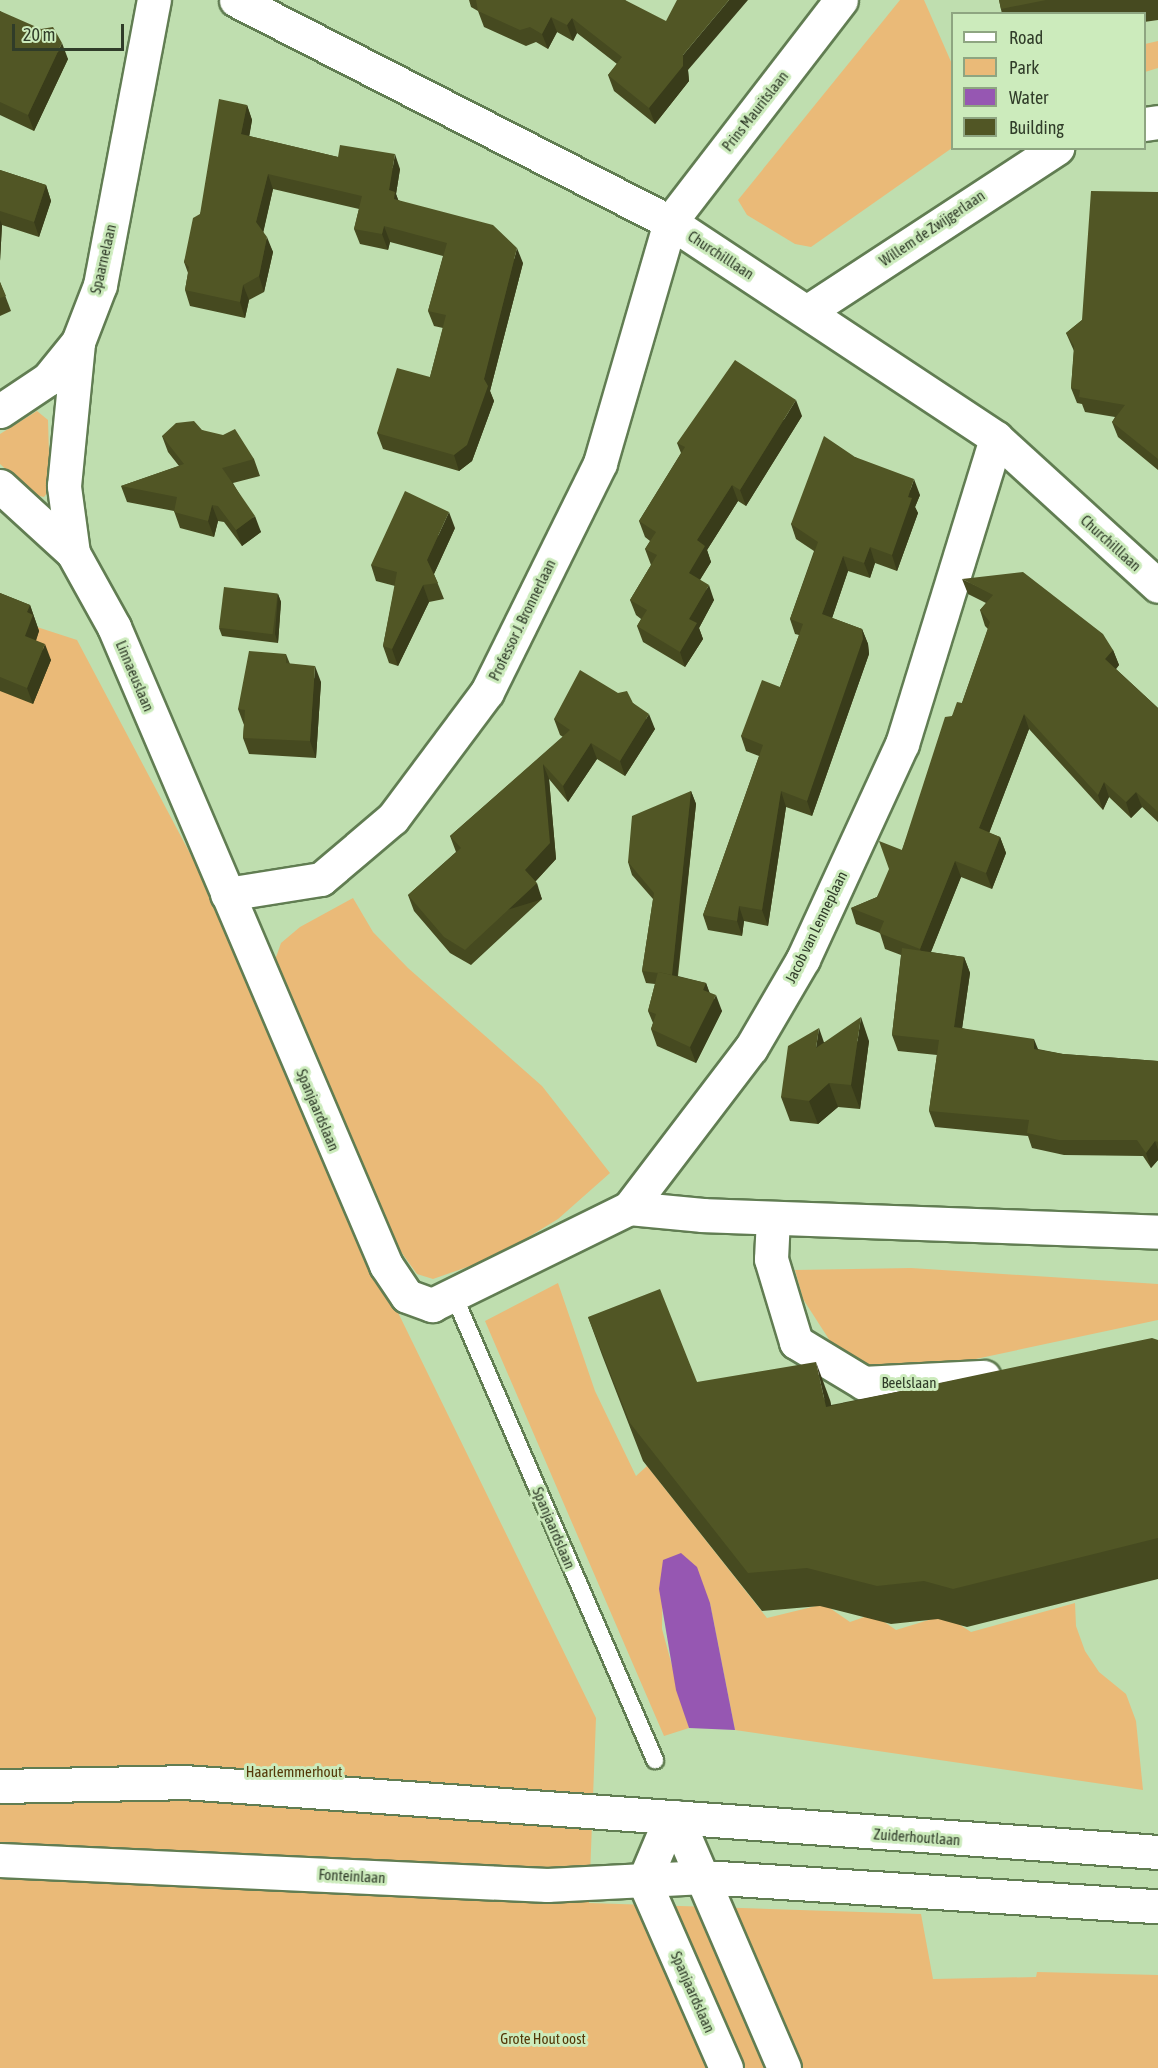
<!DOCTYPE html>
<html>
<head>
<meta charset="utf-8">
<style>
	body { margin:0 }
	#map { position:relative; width:1158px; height:2068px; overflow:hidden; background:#bfdeaf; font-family:"Asap Condensed",sans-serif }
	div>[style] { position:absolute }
	.green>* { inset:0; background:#eaba78 }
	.water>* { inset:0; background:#9657b2 }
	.roads { filter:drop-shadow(2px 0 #617d52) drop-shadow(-2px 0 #617d52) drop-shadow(0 2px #617d52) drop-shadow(0 -2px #617d52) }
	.service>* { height:16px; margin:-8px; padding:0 8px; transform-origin:8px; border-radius:8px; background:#fff }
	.minor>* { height:33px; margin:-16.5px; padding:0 16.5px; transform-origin:16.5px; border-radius:16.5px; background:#fff }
	.primary>* { height:33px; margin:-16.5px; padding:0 16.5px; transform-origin:16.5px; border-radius:16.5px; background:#fff }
	.wall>* { inset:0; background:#464a20 }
	.shaded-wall>* { inset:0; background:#393c1a; transform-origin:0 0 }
	.building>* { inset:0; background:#515625; transform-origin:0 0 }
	span { translate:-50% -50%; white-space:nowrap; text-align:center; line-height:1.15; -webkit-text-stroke:6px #ccebbc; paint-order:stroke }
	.street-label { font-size:15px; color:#303c29 }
	.park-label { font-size:15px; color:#543808 }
	.legend { position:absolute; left:951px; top:12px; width:195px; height:138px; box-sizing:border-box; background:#ccebbc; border:2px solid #8ea581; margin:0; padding:8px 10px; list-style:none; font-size:18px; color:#303c29 }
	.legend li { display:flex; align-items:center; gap:12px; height:30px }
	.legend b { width:30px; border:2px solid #8ea581 }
	.scale { position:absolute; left:12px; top:24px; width:112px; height:27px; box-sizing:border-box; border:3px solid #303c29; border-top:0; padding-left:8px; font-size:18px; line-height:21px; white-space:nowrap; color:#303c29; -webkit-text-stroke:4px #ccebbc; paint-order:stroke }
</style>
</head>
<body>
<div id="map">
	<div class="green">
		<i style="clip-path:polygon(900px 0,924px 0,952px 64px,952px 148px,811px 247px,795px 244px,747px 215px,738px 200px)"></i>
		<i style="clip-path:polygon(1158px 41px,1158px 68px,1145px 72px,1145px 44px)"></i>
		<i style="clip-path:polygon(37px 411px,48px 420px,50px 489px,44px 497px,35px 495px,0 464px,0 434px)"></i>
		<i style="clip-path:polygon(0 615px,77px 640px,212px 895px,325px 1163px,596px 1718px,589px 1903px,921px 1914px,933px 1979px,1036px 1977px,1037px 1972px,1158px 1975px,1158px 2068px,0 2068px)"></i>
		<i style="clip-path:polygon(353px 898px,373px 932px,408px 968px,542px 1086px,610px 1173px,558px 1219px,522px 1241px,493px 1258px,433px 1279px,417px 1274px,391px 1238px,275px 960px,281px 943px,300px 927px)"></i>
		<i style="clip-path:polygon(911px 1268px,1158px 1284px,1158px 1320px,938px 1367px,887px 1371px,858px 1364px,832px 1344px,803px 1299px,795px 1270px)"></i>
		<i style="clip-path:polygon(558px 1283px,595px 1391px,636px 1476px,647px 1466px,767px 1618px,824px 1604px,850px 1622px,873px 1614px,896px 1630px,945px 1615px,971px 1632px,1075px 1603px,1076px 1626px,1085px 1651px,1099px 1672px,1126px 1694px,1136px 1721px,1143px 1790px,735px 1730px,710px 1603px,663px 1560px,662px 1629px,689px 1728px,664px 1736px,485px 1321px)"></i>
	</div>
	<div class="water">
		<i style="clip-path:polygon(681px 1553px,697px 1567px,710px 1603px,735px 1730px,689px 1728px,676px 1690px,659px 1589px,663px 1560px)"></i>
	</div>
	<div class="roads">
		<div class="service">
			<i style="left:454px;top:1296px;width:506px;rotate:66.58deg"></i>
		</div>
		<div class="minor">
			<i style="left:236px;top:0;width:487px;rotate:27.1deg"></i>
			<i style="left:670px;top:222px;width:391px;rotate:33.5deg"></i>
			<i style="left:996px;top:438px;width:219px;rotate:42.4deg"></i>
			<i style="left:1144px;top:124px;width:14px;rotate:-8deg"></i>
			<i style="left:808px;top:311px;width:298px;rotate:-33.2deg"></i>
			<i style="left:0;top:411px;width:58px;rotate:-33.7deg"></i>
			<i style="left:48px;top:379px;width:48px;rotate:-51deg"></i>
			<i style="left:0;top:486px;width:99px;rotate:42.5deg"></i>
			<i style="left:73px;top:553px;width:85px;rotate:61deg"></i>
			<i style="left:114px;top:627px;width:694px;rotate:66.91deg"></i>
			<i style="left:386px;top:1265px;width:37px;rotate:56deg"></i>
			<i style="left:407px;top:1296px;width:27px;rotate:20deg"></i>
			<i style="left:432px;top:1305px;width:220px;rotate:-26.2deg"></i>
			<i style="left:629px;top:1208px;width:201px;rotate:-52.7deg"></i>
			<i style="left:751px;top:1048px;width:103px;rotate:-59.7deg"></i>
			<i style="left:803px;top:959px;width:237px;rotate:-65.3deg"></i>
			<i style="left:902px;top:744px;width:320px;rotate:-72.9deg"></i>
			<i style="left:73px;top:553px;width:68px;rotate:-97.7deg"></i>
			<i style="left:64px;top:486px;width:145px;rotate:-84.4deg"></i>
			<i style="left:78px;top:342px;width:61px;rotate:-68.9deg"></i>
			<i style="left:100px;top:285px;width:290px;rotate:-79.3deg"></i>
			<i style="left:227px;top:894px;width:95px;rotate:-9.1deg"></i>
			<i style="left:321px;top:879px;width:94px;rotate:-40.3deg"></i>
			<i style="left:393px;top:818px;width:157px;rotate:-53.3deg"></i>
			<i style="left:487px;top:692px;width:255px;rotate:-63.7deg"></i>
			<i style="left:600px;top:463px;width:251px;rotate:-73.8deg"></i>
			<i style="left:670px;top:222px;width:280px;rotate:-52.4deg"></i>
			<i style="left:629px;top:1208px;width:74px;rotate:5.4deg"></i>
			<i style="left:703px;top:1215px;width:455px;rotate:2.1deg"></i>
			<i style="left:773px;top:1218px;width:41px;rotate:92.8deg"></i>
			<i style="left:771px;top:1259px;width:87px;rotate:73.2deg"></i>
			<i style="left:796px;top:1342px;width:79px;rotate:31.1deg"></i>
			<i style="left:864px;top:1383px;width:120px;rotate:-2.9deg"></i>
		</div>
		<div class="primary">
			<i style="left:0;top:1786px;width:184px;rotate:-1.2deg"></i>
			<i style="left:184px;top:1782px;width:977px;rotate:4.11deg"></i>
			<i style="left:671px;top:1817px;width:69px;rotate:112.9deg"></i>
			<i style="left:644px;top:1881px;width:204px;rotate:66.3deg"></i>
			<i style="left:676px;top:1817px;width:273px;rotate:66.7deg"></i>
			<i style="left:0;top:1860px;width:548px;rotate:2.62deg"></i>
			<i style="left:547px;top:1885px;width:157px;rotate:-2.9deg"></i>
			<i style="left:704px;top:1877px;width:455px;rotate:3.7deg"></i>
		</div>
	</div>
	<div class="wall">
		<i style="clip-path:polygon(469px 0,625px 0,688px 70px,689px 81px,655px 124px,614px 91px,608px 75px,617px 64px,577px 33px,573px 41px,557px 32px,548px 49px,536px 42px,526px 46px,484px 27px,478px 11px,471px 7px)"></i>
		<i style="clip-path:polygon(999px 0,1158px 0,1158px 20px,1144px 22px,1144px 14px,1002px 14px)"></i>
		<i style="clip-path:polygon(0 11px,68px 59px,34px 131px,0 115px)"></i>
		<i style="clip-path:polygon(247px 105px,252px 120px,249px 136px,338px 157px,400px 169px,396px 194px,398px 200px,523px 263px,490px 391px,494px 401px,472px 461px,459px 471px,383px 449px,377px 433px,430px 377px,443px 328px,434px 326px,428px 311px,443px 256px,390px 242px,388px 250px,360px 244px,354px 229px,359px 209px,273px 189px,263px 232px,273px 252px,264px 292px,249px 300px,245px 318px,190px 306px,185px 290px,188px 273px,184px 262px,200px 214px)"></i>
		<i style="clip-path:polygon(0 170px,46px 185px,51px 201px,39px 237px,2px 225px,0 261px)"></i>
		<i style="clip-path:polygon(1158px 192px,1158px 470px,1118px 437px,1112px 422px,1115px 417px,1085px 412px,1082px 404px,1077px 403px,1071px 388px,1074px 351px,1066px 333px,1082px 320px)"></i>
		<i style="clip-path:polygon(0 282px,11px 311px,0 316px)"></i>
		<i style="clip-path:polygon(802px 416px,746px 506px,738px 501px,707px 550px,711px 562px,700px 580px,714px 600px,699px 628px,703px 639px,685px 667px,643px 642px,637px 626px,641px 619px,636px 615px,630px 600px,651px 565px,645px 549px,650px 541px,645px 537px,639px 521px,681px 453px,677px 443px)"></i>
		<i style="clip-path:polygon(202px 430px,254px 459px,260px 476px,233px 483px,261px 532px,242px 546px,224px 522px,218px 521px,214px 537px,180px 528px,174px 511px,127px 502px,121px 486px,179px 466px,168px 452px,162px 436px)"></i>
		<i style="clip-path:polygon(855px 457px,920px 495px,915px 507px,918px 513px,897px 571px,875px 563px,870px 578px,848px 571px,832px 618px,862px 629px,868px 644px,869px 654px,812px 816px,786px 807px,768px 926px,744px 921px,742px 936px,708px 930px,703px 915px,759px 756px,746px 751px,741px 736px,780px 687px,799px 635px,795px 634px,790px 619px,814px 551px,796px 539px,791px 524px)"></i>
		<i style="clip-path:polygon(455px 528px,434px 574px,444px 599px,429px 602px,398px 666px,389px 663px,383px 646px,395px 586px,376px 581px,371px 565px)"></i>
		<i style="clip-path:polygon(962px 579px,1113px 650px,1119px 665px,1116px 669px,1158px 708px,1158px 822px,1142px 807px,1131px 818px,1109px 797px,1103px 810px,1029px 729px,989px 833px,1000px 837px,1006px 853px,992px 889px,961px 877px,931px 952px,964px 957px,970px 973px,962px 1028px,1038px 1049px,1063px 1054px,1158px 1061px,1158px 1160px,1151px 1168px,1143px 1156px,1064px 1155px,1032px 1148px,1028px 1136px,935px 1127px,929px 1111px,937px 1055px,898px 1051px,892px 1035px,901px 955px,885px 949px,880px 933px,856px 924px,851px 908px,877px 897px,902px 850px,952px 716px,962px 703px,988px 629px,985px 626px,980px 610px,986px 603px,968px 594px)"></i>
		<i style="clip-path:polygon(0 593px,30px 605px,39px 631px,36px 641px,51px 660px,33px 704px,0 691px)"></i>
		<i style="clip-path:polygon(278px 594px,281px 602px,278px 643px,222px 636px,219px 628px)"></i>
		<i style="clip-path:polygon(286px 654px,290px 664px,321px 682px,316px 758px,249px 754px,243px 738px,244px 725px,238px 709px)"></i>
		<i style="clip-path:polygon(633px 703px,655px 729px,625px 776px,597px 759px,568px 802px,549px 779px,556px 859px,535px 882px,542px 899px,471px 965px,450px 953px,414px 911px,408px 895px,456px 852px,450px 836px,563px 737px,560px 735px,554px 719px)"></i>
		<i style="clip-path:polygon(691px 791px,696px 804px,678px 976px,706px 983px,709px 992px,722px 1011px,696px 1063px,657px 1046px,651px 1029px,653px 1023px,648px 1011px,655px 984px,646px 983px,642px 971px,653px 899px,632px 875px,628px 862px)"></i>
		<i style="clip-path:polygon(869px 1041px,860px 1109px,838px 1107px,818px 1124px,790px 1121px,781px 1097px,824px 1042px)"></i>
		<i style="clip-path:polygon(588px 1317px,697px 1382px,830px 1400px,831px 1405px,1158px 1340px,1158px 1579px,967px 1627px,938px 1619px,891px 1624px,820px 1606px,762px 1611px,643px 1461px,602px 1355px)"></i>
	</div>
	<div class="shaded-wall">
		<i style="clip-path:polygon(729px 0,748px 0,688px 70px,689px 81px,655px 124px,649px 108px,683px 55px)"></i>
		<i style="clip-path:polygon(551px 17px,557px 32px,548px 49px,542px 34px)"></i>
		<i style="clip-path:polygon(572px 18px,577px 33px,573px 41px,567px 25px)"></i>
		<i style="clip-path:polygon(62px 43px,68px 59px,34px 131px,28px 115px)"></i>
		<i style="clip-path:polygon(247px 105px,252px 120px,247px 150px,241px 134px)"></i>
		<i style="clip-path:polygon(395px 154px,400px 169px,396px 194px,401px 207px,400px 215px,389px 190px)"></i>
		<i style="clip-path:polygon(268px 174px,273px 189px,262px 238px,256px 222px)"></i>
		<i style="clip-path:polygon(46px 185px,51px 201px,39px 237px,34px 222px)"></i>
		<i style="clip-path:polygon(0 220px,2px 225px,0 261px)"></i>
		<i style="clip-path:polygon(384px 226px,390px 242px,388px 250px,382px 234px)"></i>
		<i style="clip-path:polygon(267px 237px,273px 252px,264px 292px,259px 276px)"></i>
		<i style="clip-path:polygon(517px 248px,523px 263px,490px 391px,494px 401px,472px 461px,459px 471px,454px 455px,484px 379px)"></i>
		<i style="clip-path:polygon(243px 285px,249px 300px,245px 318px,240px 302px)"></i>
		<i style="clip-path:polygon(796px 400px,802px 416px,746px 506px,740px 490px)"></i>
		<i style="clip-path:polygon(914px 479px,920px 495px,915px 507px,918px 513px,897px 571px,892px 555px,908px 497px)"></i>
		<i style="clip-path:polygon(732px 485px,738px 501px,707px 550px,711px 562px,694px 589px,689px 573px,697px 540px)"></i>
		<i style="clip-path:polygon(212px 505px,218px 521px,214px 537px,208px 521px)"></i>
		<i style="clip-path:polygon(449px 512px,455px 528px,433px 576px,427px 560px)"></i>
		<i style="clip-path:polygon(255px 516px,261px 532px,242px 546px,236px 530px)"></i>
		<i style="clip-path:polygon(870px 547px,875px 563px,870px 578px,864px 563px)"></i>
		<i style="clip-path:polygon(843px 556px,848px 571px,828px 630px,822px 614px)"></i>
		<i style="clip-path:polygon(423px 585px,429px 602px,398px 666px,392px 649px)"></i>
		<i style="clip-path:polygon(709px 585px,714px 600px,699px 628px,703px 639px,685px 667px,680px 652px,689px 619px)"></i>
		<i style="clip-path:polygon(278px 594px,281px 602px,278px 643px,275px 634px)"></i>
		<i style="clip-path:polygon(30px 605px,39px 631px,31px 653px,25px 636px,27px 612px)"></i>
		<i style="clip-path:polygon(862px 629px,868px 644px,869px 654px,812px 816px,807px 801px)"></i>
		<i style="clip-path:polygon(45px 644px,51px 660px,33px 704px,27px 688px)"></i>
		<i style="clip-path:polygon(1113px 650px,1119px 665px,1111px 675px,1105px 659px)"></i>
		<i style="clip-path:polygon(315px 666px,321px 682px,316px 758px,310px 741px)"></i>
		<i style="clip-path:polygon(649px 714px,655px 729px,625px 776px,620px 761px)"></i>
		<i style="clip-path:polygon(1024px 714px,1029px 729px,985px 844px,979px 828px)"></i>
		<i style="clip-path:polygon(591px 743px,597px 759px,568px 802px,563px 786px)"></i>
		<i style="clip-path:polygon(543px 764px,549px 779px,556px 859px,531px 886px,525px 870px)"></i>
		<i style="clip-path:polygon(1104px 782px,1109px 797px,1103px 810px,1098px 795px)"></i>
		<i style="clip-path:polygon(691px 791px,696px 804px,676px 987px,672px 975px)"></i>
		<i style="clip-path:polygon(781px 791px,786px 807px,768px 926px,762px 910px)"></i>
		<i style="clip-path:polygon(1136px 792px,1142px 807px,1131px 818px,1126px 802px)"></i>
		<i style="clip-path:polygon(1000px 837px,1006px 853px,992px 889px,986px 873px)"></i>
		<i style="clip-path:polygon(955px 861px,961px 877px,926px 964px,920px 949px)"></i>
		<i style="left:537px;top:883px;width:17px;height:98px;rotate:73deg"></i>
		<i style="clip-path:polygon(739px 906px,744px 921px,742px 936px,737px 921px)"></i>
		<i style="clip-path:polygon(964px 957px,970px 973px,960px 1043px,954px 1027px)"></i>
		<i style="clip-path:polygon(706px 983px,712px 999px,703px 990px)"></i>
		<i style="clip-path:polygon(716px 995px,722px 1011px,696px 1063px,690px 1047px)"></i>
		<i style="clip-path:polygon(861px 1017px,869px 1041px,860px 1109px,851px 1085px)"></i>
		<i style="clip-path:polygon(819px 1028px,827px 1051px,816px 1048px)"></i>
		<i style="clip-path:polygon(1034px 1039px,1040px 1054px,1034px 1049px)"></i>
		<i style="clip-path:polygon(829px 1083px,838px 1107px,818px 1124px,809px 1101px)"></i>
		<i style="clip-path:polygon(1155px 1141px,1158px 1150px,1158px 1160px,1151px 1168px,1146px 1153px)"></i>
		<i style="clip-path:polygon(816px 1362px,830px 1400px,839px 1445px,826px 1407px)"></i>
	</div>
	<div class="building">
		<i style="clip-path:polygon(476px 0,625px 0,666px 21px,677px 0,729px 0,683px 55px,683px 66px,649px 108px,608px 75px,622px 57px,572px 18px,567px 25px,551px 17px,542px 34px,530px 27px,520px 30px,478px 11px)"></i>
		<i style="clip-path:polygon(999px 0,1046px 0,1001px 9px)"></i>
		<i style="clip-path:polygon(0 11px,41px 29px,53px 27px,62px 43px,28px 115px,0 102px)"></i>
		<i style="clip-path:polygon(219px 99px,247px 105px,241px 134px,338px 157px,340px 145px,395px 154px,389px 190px,395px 192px,394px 199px,493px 225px,517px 248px,484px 379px,488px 386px,467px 445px,454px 455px,377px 433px,397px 368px,430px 377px,446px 315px,428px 311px,447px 243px,384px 226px,382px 234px,354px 229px,362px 196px,268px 174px,256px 222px,267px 237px,259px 276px,243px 285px,240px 302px,185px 290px,189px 267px,184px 262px,193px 218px,200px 214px)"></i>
		<i style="clip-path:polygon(0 170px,46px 185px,34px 222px,0 211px)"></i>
		<i style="clip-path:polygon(1091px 191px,1158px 192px,1158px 459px,1112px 422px,1125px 405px,1079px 397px,1080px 390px,1071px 388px,1074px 346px,1066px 333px,1082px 320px)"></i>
		<i style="clip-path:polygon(0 282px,6px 296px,0 298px)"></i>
		<i style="clip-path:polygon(735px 360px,796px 400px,740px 490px,732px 485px,697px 540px,705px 546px,689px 573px,709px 585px,689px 619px,697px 623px,680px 652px,637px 626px,647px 610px,630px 600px,657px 555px,645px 549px,656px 532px,639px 521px,685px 447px,677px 443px)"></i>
		<i style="clip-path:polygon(194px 421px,202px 430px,223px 435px,235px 429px,254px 459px,222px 468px,255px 516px,236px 530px,218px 506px,212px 505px,208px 521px,174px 512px,177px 497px,121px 486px,184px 464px,162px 436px,176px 423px)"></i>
		<i style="clip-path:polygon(824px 436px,855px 457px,914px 479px,908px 497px,912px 498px,892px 555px,870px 547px,864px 563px,843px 556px,822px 614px,862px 629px,863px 639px,807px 801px,781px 791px,762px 910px,739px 906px,737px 921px,703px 915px,763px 745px,741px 736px,762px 680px,780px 687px,803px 624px,790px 619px,818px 542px,791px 524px)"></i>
		<i style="clip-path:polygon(405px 491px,449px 512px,427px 560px,438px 583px,423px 585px,392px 649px,383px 646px,397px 572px,371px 565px)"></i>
		<i style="clip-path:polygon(1023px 572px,1103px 634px,1113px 650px,1105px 659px,1158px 708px,1158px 812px,1136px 792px,1126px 802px,1104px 782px,1098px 795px,1024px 714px,979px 828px,1000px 837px,986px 873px,955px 861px,920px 949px,879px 933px,884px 921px,851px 908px,877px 897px,889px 869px,879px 841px,902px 850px,945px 717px,952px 716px,957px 702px,962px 703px,990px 622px,980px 610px,993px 595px,962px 579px)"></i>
		<i style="left:224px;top:587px;width:54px;height:41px;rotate:7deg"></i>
		<i style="clip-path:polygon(0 593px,30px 605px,27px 612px,33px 615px,25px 636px,45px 644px,27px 688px,0 677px)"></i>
		<i style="clip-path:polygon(249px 651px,286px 654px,286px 663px,315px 666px,310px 741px,243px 738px,245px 710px,238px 709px)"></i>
		<i style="clip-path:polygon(580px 670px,618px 693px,627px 691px,633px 703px,649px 714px,620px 761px,591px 743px,563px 786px,543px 764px,550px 843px,525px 870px,537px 883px,465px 950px,444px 937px,408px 895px,461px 848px,450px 836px,570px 730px,554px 719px)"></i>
		<i style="clip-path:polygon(691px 791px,672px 975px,658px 972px,658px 973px,642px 971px,654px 893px,628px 862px,632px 816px)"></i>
		<i style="clip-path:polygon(902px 948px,964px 957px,954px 1027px,1034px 1039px,1034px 1049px,1063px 1054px,1158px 1061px,1158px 1142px,1155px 1141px,1146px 1153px,1137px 1140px,1059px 1140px,1027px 1133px,1029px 1120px,929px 1111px,939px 1040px,892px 1035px)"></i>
		<i style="clip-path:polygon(658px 972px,706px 983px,703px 990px,716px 995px,690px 1047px,651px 1029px,656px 1014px,648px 1011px)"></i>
		<i style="clip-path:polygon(861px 1017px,851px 1085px,829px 1083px,809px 1101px,781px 1097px,788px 1046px,819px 1028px,816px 1048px)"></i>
		<i style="clip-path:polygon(660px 1289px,697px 1382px,816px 1362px,826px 1407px,1152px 1338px,1158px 1340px,1158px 1538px,953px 1589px,924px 1581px,877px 1586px,807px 1568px,748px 1573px,630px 1423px,588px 1317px)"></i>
	</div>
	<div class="street-label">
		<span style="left:755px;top:111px;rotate:-52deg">Prins Mauritslaan</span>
		<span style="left:932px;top:228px;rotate:-34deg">Willem de Zwijgerlaan</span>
		<span style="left:721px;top:255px;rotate:33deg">Churchilllaan</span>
		<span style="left:103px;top:259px;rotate:-77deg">Spaarnelaan</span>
		<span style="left:1111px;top:543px;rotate:42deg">Churchilllaan</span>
		<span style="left:522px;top:620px;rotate:-64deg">Professor J. Bronnerlaan</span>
		<span style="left:135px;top:676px;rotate:67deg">Linnaeuslaan</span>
		<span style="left:816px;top:927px;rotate:-64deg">Jacob van Lenneplaan</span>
		<span style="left:318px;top:1110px;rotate:67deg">Spanjaardslaan</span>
		<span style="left:909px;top:1383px">Beelslaan</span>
		<span style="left:554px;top:1528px;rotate:67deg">Spanjaardslaan</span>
		<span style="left:917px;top:1837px;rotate:4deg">Zuiderhoutlaan</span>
		<span style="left:352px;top:1876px;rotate:3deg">Fonteinlaan</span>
		<span style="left:693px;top:1992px;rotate:66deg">Spanjaardslaan</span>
	</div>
	<div class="park-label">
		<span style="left:294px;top:1772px">Haarlemmerhout</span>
		<span style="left:543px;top:2039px">Grote Hout oost</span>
	</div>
	<ul class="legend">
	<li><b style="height:8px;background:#fff"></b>Road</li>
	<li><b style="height:16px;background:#eaba78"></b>Park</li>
	<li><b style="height:16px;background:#9657b2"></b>Water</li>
	<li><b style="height:16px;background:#515625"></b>Building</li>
	</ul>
	<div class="scale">20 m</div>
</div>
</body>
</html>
